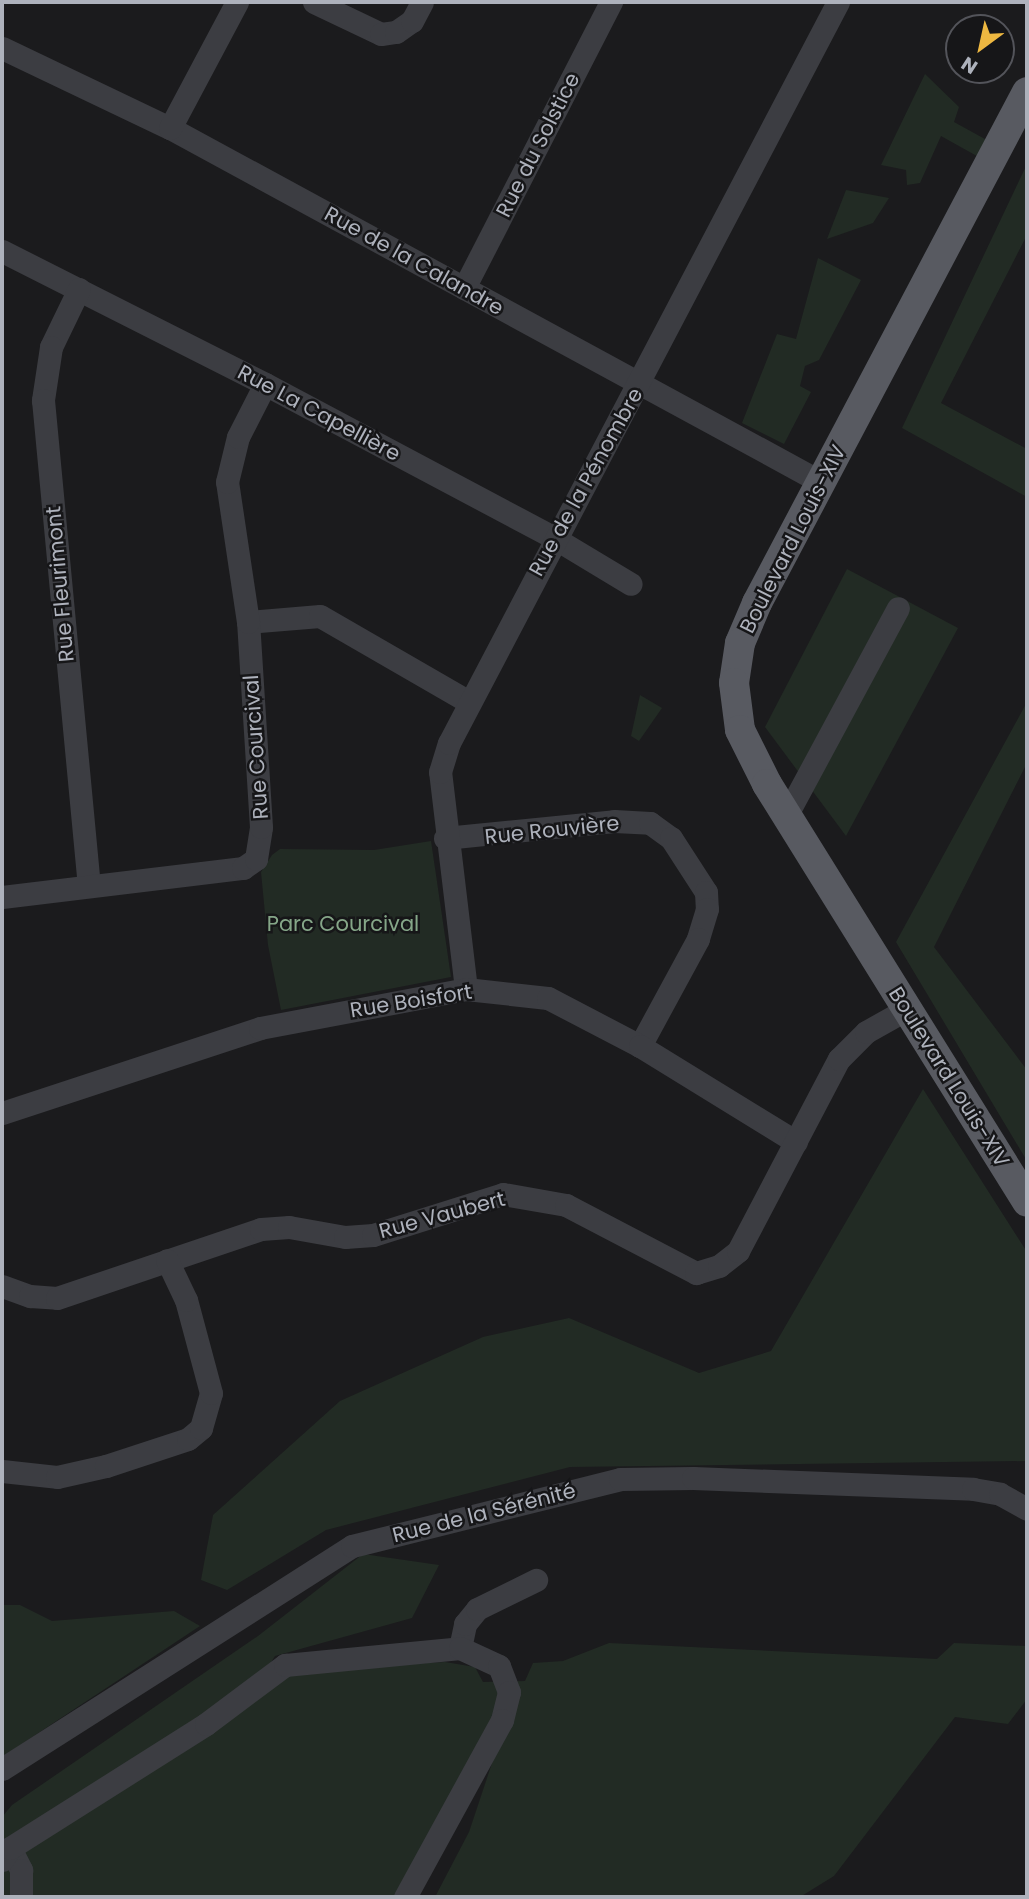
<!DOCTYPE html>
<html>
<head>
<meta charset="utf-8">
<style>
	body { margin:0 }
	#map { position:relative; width:1029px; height:1899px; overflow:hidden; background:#1b1b1d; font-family:Poppins,sans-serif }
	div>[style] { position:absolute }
	.green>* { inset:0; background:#222b24 }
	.minor>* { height:23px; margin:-11.5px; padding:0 11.5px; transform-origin:11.5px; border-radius:11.5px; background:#3c3d42 }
	.major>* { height:30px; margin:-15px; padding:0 15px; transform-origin:15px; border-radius:15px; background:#585a61 }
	span { translate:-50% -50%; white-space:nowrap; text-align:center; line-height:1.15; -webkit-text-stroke:5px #161618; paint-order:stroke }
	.street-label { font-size:21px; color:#aeb2bc }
	.park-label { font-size:21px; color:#85a688 }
	.frame { position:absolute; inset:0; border:4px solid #aeb2bc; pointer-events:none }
	.north { position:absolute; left:945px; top:14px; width:70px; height:70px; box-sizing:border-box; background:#161618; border:2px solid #53545a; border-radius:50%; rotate:213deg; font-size:19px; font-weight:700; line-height:28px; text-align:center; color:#aeb2bc }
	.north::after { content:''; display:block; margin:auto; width:24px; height:32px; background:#eeb841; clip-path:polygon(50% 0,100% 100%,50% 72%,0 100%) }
</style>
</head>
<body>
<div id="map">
	<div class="green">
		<i style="clip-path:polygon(925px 74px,959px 107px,954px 122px,994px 144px,984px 160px,941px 136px,920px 183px,907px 185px,906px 170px,881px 165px)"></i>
		<i style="clip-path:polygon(1027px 164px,1027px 235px,941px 403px,1027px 449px,1027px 497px,902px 428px)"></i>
		<i style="clip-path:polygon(846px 190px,889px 198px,873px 223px,827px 239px)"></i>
		<i style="clip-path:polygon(818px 258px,861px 280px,819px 360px,805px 366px,800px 386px,811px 392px,784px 444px,742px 423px,777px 334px,796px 339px)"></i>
		<i style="clip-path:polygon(847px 569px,958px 628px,846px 836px,765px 727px)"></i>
		<i style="clip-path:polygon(640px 695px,662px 708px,639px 741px,631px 736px)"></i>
		<i style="clip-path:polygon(1027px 702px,1027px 763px,934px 947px,1027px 1070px,1027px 1161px,896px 942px)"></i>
		<i style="clip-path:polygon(431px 841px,451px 977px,281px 1010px,268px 945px,261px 872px,272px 855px,280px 849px,374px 850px)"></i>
		<i style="clip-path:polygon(923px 1089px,1027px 1252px,1027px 1461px,570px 1467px,326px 1530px,227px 1590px,201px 1580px,213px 1515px,340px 1401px,483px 1337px,569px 1318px,699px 1373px,771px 1351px)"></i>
		<i style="clip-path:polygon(363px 1554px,439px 1565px,412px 1618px,275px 1656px,265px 1672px,445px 1662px,475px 1667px,483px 1682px,525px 1681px,533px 1663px,563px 1661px,609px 1643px,937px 1659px,954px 1643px,1027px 1646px,1027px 1699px,1008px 1724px,955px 1717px,834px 1876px,800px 1897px,435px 1897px,469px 1832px,501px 1736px,411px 1897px,2px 1897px,2px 1817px,12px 1805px,258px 1636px)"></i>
		<i style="clip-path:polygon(2px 1605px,20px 1605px,52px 1621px,174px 1611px,200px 1626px,2px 1757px)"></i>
	</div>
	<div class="minor">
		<i style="left:314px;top:2px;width:74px;rotate:25.5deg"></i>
		<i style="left:381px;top:34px;width:15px;rotate:-8deg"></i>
		<i style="left:396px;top:32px;width:19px;rotate:-35deg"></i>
		<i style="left:412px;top:21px;width:21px;rotate:-62deg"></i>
		<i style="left:2px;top:48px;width:186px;rotate:25.5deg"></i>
		<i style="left:170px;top:128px;width:741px;rotate:28.54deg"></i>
		<i style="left:170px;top:128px;width:143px;rotate:-62deg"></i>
		<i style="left:2px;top:251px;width:295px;rotate:26.8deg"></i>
		<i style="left:265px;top:384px;width:330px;rotate:28deg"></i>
		<i style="left:556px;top:539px;width:87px;rotate:31deg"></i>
		<i style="left:464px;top:288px;width:322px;rotate:-62.8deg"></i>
		<i style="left:79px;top:289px;width:64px;rotate:115.8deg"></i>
		<i style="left:51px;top:347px;width:54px;rotate:98.6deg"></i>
		<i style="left:43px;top:400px;width:488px;rotate:84.6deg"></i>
		<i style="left:248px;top:622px;width:72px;rotate:-4.8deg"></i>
		<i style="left:320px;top:616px;width:172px;rotate:30deg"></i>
		<i style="left:786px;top:816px;width:236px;rotate:-61.7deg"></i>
		<i style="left:445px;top:838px;width:170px;rotate:-5.7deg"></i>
		<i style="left:614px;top:821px;width:36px;rotate:3deg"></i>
		<i style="left:650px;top:823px;width:26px;rotate:36deg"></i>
		<i style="left:671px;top:838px;width:64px;rotate:57.1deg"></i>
		<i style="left:706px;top:892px;width:17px;rotate:87deg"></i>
		<i style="left:707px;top:909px;width:31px;rotate:107deg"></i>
		<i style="left:698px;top:939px;width:122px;rotate:118.5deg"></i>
		<i style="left:2px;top:897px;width:243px;rotate:-6.9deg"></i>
		<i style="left:243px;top:868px;width:16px;rotate:-35deg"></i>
		<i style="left:256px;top:859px;width:32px;rotate:-81deg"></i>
		<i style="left:261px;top:827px;width:205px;rotate:-93.6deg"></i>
		<i style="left:248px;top:622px;width:142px;rotate:-98.5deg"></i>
		<i style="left:227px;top:482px;width:46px;rotate:-76.3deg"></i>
		<i style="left:238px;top:437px;width:59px;rotate:-63deg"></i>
		<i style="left:466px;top:989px;width:219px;rotate:-96.8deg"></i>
		<i style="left:440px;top:772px;width:30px;rotate:-73deg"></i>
		<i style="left:449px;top:743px;width:837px;rotate:-62.3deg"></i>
		<i style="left:2px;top:1113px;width:272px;rotate:-18.2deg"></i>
		<i style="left:260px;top:1028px;width:210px;rotate:-10.7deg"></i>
		<i style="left:466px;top:989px;width:82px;rotate:6.3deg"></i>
		<i style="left:548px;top:998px;width:104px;rotate:27.6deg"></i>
		<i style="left:640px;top:1046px;width:183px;rotate:31.6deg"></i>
		<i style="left:2px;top:1286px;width:30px;rotate:20deg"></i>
		<i style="left:30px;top:1296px;width:27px;rotate:4deg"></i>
		<i style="left:57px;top:1298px;width:215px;rotate:-18.7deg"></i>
		<i style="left:261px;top:1229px;width:28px;rotate:-4deg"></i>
		<i style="left:289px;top:1227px;width:57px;rotate:10.1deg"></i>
		<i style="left:345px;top:1237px;width:28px;rotate:-4deg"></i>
		<i style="left:373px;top:1235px;width:136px;rotate:-17.5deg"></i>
		<i style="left:503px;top:1194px;width:64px;rotate:9.9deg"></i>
		<i style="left:566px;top:1205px;width:147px;rotate:27.6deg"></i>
		<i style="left:696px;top:1273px;width:24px;rotate:-17deg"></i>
		<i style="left:719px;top:1266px;width:24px;rotate:-38deg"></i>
		<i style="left:738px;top:1251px;width:217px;rotate:-62.3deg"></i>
		<i style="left:839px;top:1059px;width:38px;rotate:-45deg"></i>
		<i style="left:866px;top:1032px;width:47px;rotate:-29.3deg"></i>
		<i style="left:2px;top:1471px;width:55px;rotate:6.2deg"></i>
		<i style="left:57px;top:1477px;width:50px;rotate:-12.7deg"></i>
		<i style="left:106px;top:1466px;width:86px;rotate:-18.2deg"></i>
		<i style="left:188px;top:1439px;width:17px;rotate:-40deg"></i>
		<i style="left:201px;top:1428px;width:36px;rotate:-74deg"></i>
		<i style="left:211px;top:1393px;width:96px;rotate:-105deg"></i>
		<i style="left:186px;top:1300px;width:44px;rotate:-115.4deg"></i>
		<i style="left:460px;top:1648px;width:25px;rotate:-78deg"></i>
		<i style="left:465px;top:1624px;width:19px;rotate:-51deg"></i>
		<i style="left:477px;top:1609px;width:66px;rotate:-26.2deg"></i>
		<i style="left:2px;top:1769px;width:415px;rotate:-32.5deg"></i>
		<i style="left:352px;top:1546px;width:276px;rotate:-14deg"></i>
		<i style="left:620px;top:1479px;width:73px;rotate:-0.8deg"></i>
		<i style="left:693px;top:1478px;width:280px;rotate:2.2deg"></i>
		<i style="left:973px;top:1489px;width:27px;rotate:10deg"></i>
		<i style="left:1000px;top:1494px;width:31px;rotate:29deg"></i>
		<i style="left:10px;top:1848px;width:25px;rotate:63deg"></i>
		<i style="left:21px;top:1870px;width:27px;rotate:90deg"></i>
		<i style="left:2px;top:1860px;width:14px;rotate:-56deg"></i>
		<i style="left:10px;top:1848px;width:232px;rotate:-32.3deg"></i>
		<i style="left:206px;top:1724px;width:99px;rotate:-36.8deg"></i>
		<i style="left:285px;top:1665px;width:176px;rotate:-5.5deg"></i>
		<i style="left:460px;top:1648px;width:43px;rotate:24.8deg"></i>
		<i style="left:499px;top:1666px;width:28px;rotate:69deg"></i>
		<i style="left:509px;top:1692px;width:29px;rotate:104deg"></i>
		<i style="left:502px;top:1720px;width:202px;rotate:118.7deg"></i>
	</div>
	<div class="major">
		<i style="left:1027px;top:92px;width:578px;rotate:117.85deg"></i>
		<i style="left:757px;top:603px;width:43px;rotate:113deg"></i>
		<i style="left:740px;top:643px;width:40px;rotate:98.5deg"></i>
		<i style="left:734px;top:683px;width:47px;rotate:82.7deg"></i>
		<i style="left:740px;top:730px;width:60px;rotate:63.4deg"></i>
		<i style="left:767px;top:784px;width:492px;rotate:58.1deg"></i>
	</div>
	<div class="street-label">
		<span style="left:538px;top:145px;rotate:-63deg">Rue du Solstice</span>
		<span style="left:414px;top:261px;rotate:29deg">Rue de la Calandre</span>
		<span style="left:319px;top:413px;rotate:28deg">Rue La Capellière</span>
		<span style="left:586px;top:482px;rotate:-61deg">Rue de la Pénombre</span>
		<span style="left:793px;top:539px;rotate:-63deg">Boulevard Louis-XIV</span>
		<span style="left:60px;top:584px;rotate:-95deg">Rue Fleurimont</span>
		<span style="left:256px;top:747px;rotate:-94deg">Rue Courcival</span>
		<span style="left:552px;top:830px;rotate:-6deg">Rue Rouvière</span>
		<span style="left:411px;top:1001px;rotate:-9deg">Rue Boisfort</span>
		<span style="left:949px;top:1077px;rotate:58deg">Boulevard Louis-XIV</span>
		<span style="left:442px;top:1215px;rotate:-15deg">Rue Vaubert</span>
		<span style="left:484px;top:1513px;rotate:-14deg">Rue de la Sérénité</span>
	</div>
	<div class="park-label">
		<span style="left:343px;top:924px">Parc Courcival</span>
	</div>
	<div class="frame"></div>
	<div class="north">N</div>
</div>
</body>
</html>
